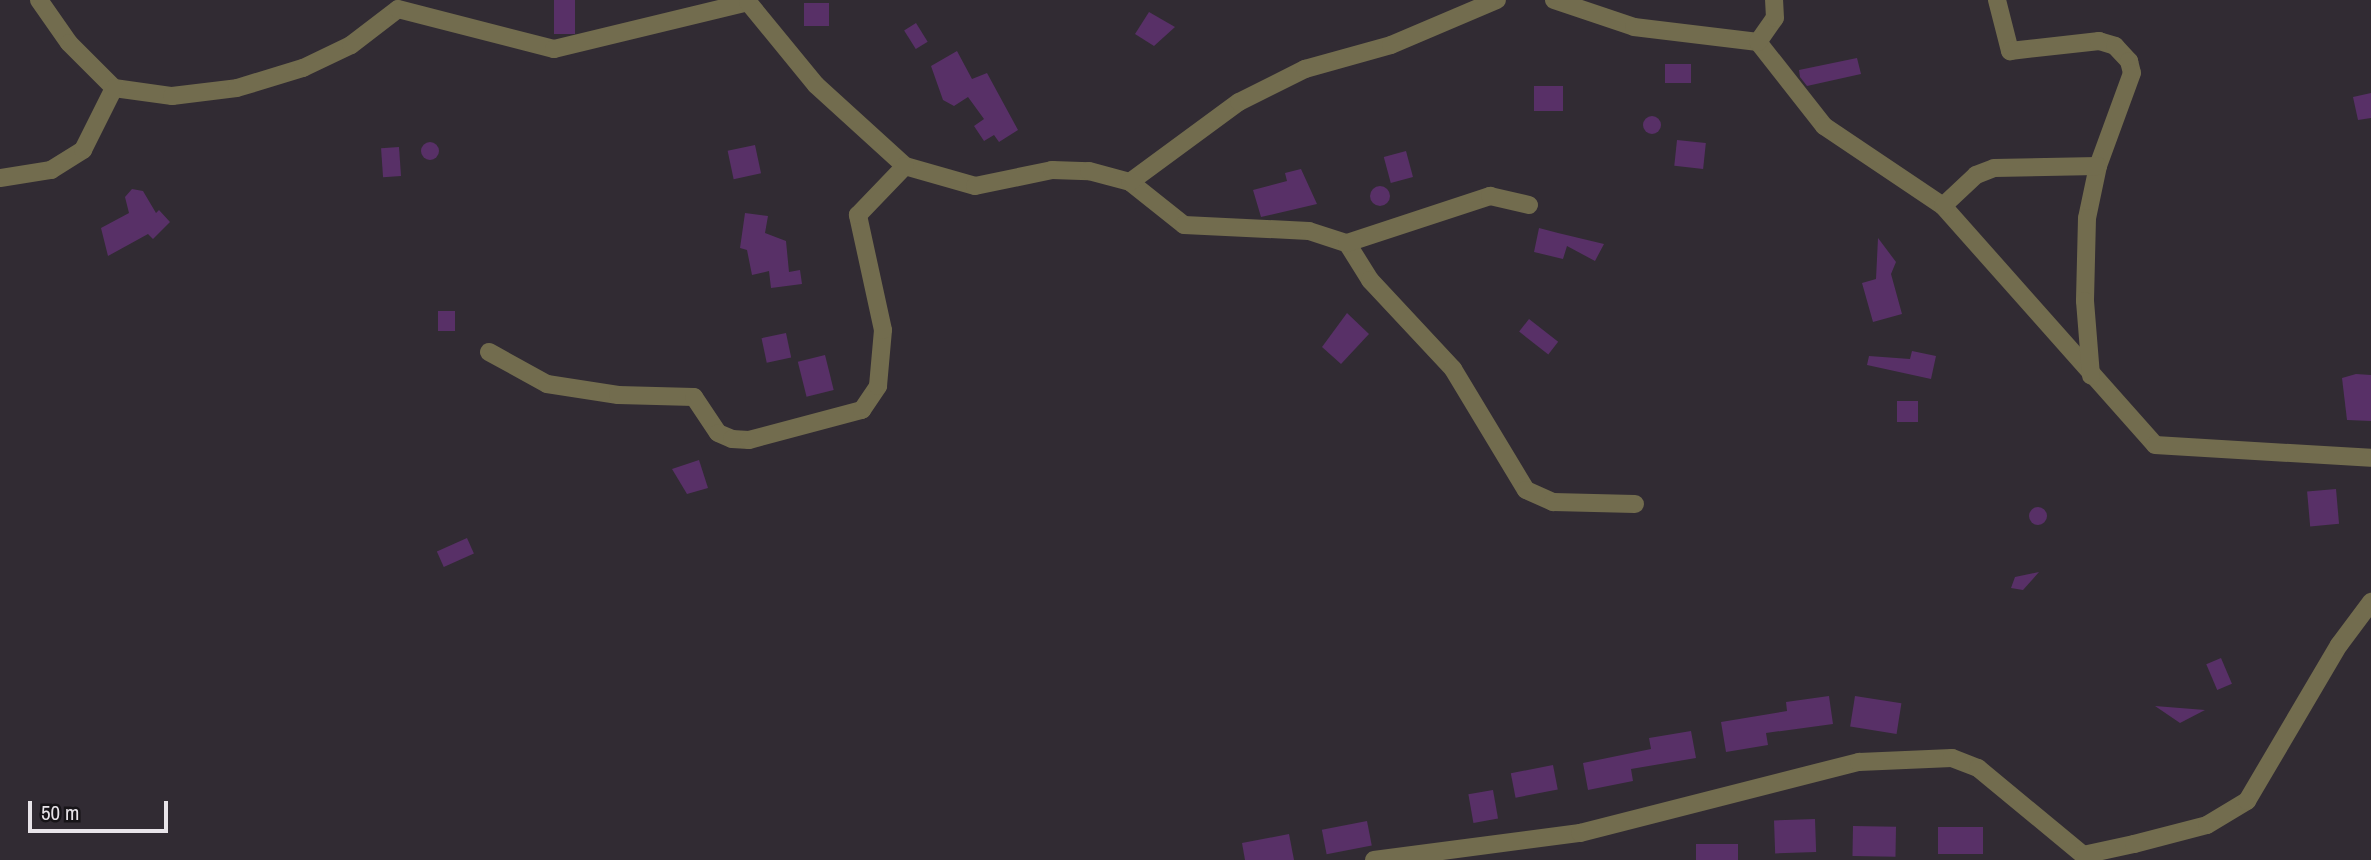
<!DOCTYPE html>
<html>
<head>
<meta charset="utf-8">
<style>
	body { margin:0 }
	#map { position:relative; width:2371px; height:860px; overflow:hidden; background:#312b33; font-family:"Archivo Narrow",sans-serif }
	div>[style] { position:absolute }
	.building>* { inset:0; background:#583067; transform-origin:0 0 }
	.round { border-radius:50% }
	.minor>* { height:18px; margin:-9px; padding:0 9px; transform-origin:9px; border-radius:9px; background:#726c4e }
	span { translate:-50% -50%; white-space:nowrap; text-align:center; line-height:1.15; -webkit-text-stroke:5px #171418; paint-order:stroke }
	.scale { position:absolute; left:28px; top:801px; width:140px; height:32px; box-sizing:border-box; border:4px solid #e8e4e9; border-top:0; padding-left:9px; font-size:21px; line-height:24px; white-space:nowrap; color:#e8e4e9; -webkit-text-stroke:5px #171418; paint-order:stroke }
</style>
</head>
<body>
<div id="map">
	<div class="building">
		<i style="left:554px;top:0;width:21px;height:34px"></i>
		<i style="left:804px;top:3px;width:25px;height:23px"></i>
		<i style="clip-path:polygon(1149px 12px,1175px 27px,1154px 46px,1135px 34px)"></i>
		<i style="left:916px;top:23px;width:22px;height:14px;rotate:58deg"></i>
		<i style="clip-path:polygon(957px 51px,972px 79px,987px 73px,1018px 130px,999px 142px,994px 135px,984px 141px,974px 126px,984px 119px,968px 97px,954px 106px,943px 100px,931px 66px)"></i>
		<i style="clip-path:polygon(1857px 58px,1861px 74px,1807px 86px,1800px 77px,1799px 70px)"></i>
		<i style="left:1665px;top:64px;width:26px;height:19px"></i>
		<i style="left:1534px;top:86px;width:29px;height:25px"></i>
		<i style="clip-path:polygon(2371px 93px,2371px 118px,2358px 120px,2353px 97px)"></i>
		<i class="round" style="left:1643px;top:116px;width:18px;height:18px"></i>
		<i style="left:1677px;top:140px;width:29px;height:26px;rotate:6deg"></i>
		<i class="round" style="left:421px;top:142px;width:18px;height:18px"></i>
		<i style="left:755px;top:145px;width:29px;height:28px;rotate:78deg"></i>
		<i style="left:399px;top:147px;width:29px;height:18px;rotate:86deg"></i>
		<i style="left:1406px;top:151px;width:27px;height:23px;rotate:75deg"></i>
		<i style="clip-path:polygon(1301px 169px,1317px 204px,1261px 217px,1253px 190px,1287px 181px,1285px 173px)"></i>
		<i class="round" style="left:1370px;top:186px;width:20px;height:20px"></i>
		<i style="clip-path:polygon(132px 189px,143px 191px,156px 213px,159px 210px,170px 222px,153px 239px,148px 234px,108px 256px,101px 228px,129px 213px,125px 197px)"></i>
		<i style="clip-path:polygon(745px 213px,768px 216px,765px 233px,786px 241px,789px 272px,800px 270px,802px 284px,771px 288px,769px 271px,752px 275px,747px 250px,740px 248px)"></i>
		<i style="clip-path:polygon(1539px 228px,1558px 233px,1604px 244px,1595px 261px,1567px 246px,1563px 259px,1534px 252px)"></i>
		<i style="clip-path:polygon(1878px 238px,1896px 262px,1891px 274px,1902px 314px,1873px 322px,1862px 283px,1876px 279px)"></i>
		<i style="left:438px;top:311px;width:17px;height:20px"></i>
		<i style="clip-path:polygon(1347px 313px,1369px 334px,1341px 364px,1322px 347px)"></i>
		<i style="left:1529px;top:319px;width:37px;height:16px;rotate:38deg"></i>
		<i style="left:786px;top:333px;width:25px;height:25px;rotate:78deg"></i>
		<i style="clip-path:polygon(1912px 351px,1936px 356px,1931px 379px,1867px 365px,1869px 356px,1910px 359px)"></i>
		<i style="left:825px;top:355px;width:36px;height:28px;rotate:76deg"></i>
		<i style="clip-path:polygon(2356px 374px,2371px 375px,2371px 421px,2347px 420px,2342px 378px)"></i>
		<i style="left:1918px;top:401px;width:21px;height:21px;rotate:90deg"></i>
		<i style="clip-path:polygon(699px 460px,708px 488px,687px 494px,672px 469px)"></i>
		<i style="left:2336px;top:489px;width:35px;height:29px;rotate:85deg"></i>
		<i class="round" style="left:2029px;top:507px;width:18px;height:18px"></i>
		<i style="left:467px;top:538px;width:17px;height:33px;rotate:66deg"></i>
		<i style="clip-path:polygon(2039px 572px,2023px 590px,2011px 588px,2015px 577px)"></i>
		<i style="left:2221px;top:658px;width:28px;height:16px;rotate:67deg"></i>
		<i style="clip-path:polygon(1829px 696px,1833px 724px,1766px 733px,1768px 745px,1726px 752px,1721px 722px,1787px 711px,1786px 702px)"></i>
		<i style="left:1855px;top:696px;width:47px;height:31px;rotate:9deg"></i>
		<i style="clip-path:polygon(2155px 706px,2205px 710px,2180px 723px)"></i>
		<i style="clip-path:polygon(1691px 731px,1696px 758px,1631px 769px,1633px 781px,1588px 790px,1583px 763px,1651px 749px,1649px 738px)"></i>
		<i style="left:1553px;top:765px;width:25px;height:43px;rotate:79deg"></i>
		<i style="left:1493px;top:790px;width:29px;height:25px;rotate:80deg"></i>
		<i style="left:1815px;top:819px;width:33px;height:41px;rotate:88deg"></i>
		<i style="left:1367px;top:821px;width:25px;height:46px;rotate:79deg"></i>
		<i style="left:1853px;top:826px;width:43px;height:30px;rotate:1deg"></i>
		<i style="left:1938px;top:827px;width:45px;height:27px"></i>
		<i style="clip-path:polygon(1289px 834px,1294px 860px,1245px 860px,1242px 843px)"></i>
		<i style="left:1696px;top:844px;width:42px;height:16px"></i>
	</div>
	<div class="minor">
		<i style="left:39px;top:0;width:52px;rotate:55.1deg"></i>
		<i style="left:69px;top:43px;width:64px;rotate:45deg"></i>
		<i style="left:114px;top:88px;width:59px;rotate:7.9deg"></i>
		<i style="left:172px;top:96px;width:65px;rotate:-7deg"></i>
		<i style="left:237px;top:88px;width:69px;rotate:-16.9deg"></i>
		<i style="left:303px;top:68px;width:53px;rotate:-25.6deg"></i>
		<i style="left:351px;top:45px;width:59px;rotate:-37.5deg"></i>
		<i style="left:398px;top:9px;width:161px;rotate:14.4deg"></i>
		<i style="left:554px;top:49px;width:200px;rotate:-13.6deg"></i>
		<i style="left:748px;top:2px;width:107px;rotate:50.7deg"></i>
		<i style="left:816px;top:85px;width:120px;rotate:42.3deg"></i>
		<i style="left:905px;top:166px;width:73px;rotate:15.9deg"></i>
		<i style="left:975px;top:186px;width:79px;rotate:-11.7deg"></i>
		<i style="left:1052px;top:170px;width:37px;rotate:2deg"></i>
		<i style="left:1089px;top:171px;width:42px;rotate:15deg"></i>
		<i style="left:1130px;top:182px;width:69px;rotate:38.5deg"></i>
		<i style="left:1184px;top:225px;width:125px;rotate:2.7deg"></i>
		<i style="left:1309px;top:231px;width:40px;rotate:18deg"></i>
		<i style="left:1347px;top:243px;width:44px;rotate:58.1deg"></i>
		<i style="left:1370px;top:280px;width:122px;rotate:47deg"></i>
		<i style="left:1453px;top:369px;width:141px;rotate:58.9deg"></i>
		<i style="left:1526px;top:490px;width:30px;rotate:24deg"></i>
		<i style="left:1553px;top:502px;width:82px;rotate:1.4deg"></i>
		<i style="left:1554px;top:0;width:84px;rotate:18.6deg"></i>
		<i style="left:1634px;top:27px;width:125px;rotate:6.9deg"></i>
		<i style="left:1758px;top:42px;width:107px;rotate:51.8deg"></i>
		<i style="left:1824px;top:126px;width:143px;rotate:33.9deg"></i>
		<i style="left:1943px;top:206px;width:319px;rotate:48.4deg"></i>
		<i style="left:2155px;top:445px;width:216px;rotate:3.4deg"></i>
		<i style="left:1997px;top:0;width:53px;rotate:75.7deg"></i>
		<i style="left:2010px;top:51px;width:90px;rotate:-6.4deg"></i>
		<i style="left:2099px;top:41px;width:17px;rotate:17deg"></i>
		<i style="left:2115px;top:46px;width:21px;rotate:47deg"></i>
		<i style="left:2129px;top:61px;width:12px;rotate:76deg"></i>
		<i style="left:2132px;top:73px;width:99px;rotate:110.1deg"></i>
		<i style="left:2098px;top:166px;width:53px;rotate:101.9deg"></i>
		<i style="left:2087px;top:218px;width:83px;rotate:91.4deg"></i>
		<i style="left:2085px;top:301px;width:75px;rotate:85.4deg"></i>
		<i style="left:1758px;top:42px;width:29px;rotate:-55deg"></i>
		<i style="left:1775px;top:18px;width:18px;rotate:-93deg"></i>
		<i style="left:0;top:178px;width:52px;rotate:-8.9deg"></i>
		<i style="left:51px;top:170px;width:38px;rotate:-32deg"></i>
		<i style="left:83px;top:150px;width:69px;rotate:-63.4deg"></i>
		<i style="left:1130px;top:182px;width:135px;rotate:-36.3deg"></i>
		<i style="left:1239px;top:102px;width:74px;rotate:-26.6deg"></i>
		<i style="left:1305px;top:69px;width:89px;rotate:-15.6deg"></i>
		<i style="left:1391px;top:45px;width:115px;rotate:-23deg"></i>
		<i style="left:1943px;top:206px;width:45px;rotate:-43.2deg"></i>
		<i style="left:1976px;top:175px;width:19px;rotate:-21deg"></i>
		<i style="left:1994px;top:168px;width:104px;rotate:-1.1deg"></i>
		<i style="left:1347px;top:243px;width:151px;rotate:-18.2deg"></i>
		<i style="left:1490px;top:196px;width:40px;rotate:13deg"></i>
		<i style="left:489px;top:352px;width:66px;rotate:28.9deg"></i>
		<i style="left:547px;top:384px;width:72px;rotate:8.8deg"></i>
		<i style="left:618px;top:395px;width:76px;rotate:1.5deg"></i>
		<i style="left:694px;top:397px;width:43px;rotate:56.3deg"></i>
		<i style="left:718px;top:433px;width:15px;rotate:23deg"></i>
		<i style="left:732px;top:439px;width:17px;rotate:3deg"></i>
		<i style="left:749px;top:440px;width:117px;rotate:-14.9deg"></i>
		<i style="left:862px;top:410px;width:29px;rotate:-56deg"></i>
		<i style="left:878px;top:386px;width:56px;rotate:-84.9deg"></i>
		<i style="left:883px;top:330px;width:118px;rotate:-102.3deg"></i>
		<i style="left:858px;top:215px;width:68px;rotate:-46.2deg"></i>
		<i style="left:1374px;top:860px;width:208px;rotate:-7.5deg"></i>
		<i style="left:1580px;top:833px;width:288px;rotate:-14.3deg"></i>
		<i style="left:1859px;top:762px;width:93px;rotate:-2.5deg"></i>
		<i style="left:1952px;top:758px;width:28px;rotate:21deg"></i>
		<i style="left:1978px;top:768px;width:136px;rotate:39.6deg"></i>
		<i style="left:2083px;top:855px;width:52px;rotate:-12.2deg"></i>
		<i style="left:2134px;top:844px;width:75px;rotate:-14.6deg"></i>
		<i style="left:2207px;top:825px;width:47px;rotate:-31deg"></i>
		<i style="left:2247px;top:801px;width:181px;rotate:-59.5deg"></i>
		<i style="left:2339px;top:645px;width:54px;rotate:-53.3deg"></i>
	</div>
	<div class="scale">50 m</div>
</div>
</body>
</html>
